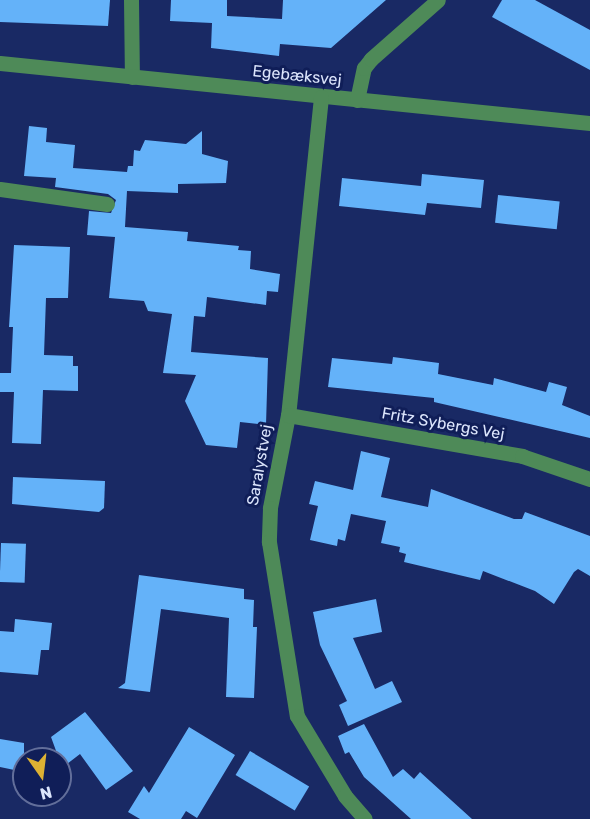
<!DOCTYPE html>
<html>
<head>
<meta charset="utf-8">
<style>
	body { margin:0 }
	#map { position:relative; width:590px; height:819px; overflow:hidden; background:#192964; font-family:Rubik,sans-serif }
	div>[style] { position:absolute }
	.building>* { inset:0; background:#64b2f9; transform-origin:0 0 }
	.minor>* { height:15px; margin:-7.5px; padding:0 7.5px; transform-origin:7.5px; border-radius:7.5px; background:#4e8a58 }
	span { translate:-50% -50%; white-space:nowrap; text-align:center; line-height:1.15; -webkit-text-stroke:6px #101e58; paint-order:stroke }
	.street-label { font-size:16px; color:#dce5fc }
	.north { position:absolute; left:12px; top:747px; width:60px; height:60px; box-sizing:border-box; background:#101e58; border:2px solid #626e9a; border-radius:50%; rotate:166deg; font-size:16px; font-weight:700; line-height:24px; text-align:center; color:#dce5fc }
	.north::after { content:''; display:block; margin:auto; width:21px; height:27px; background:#ddb133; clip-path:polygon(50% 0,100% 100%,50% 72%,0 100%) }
</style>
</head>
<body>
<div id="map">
	<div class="building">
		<i style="clip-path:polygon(0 0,110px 0,108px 26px,0 22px)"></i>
		<i style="clip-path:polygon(171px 0,227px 0,227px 16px,282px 19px,283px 0,386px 0,331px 48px,280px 44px,279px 56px,211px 48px,212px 23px,170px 21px)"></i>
		<i style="clip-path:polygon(502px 0,535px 0,590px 30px,590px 70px,492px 17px)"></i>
		<i style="clip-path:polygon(29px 126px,47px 128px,46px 142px,75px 145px,73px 168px,127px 172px,128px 166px,133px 166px,134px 150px,140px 151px,145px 140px,186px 144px,202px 131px,202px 154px,228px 161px,226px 183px,178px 184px,178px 193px,127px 191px,125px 227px,188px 232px,187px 241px,239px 246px,238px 250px,251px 251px,250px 269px,280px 274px,278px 292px,267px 291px,266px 305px,207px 297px,205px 317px,194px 316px,191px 352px,268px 358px,266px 425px,240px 422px,237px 448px,206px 445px,185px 401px,196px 375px,163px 373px,172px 314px,148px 311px,144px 301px,109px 298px,115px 237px,87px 235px,89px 211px,111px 213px,116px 200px,108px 194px,55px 187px,56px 178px,24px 176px)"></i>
		<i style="clip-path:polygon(422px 174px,484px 180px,481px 208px,427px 203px,425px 215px,339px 206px,342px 178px,421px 186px)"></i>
		<i style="left:498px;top:195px;width:62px;height:28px;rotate:6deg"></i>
		<i style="clip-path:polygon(14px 245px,70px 247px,68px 298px,46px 298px,44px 355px,73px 356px,73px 366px,78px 366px,78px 391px,43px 390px,41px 444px,12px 443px,14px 392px,0 392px,0 373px,11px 373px,13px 327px,9px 327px)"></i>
		<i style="clip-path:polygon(393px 357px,439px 363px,438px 374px,493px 385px,494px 378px,546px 392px,549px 382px,567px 387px,562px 405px,590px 416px,590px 438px,434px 402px,434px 398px,328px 387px,332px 358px,392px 364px)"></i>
		<i style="clip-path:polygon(361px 451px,390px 458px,381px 497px,428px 507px,431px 489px,514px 519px,522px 519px,525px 512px,590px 536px,590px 576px,578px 569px,574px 572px,554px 604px,535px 591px,483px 571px,480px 580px,404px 562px,406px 554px,399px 552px,400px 547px,381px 543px,386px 521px,351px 514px,345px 541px,338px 539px,337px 546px,310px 540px,318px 506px,309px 504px,315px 481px,353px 490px)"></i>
		<i style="clip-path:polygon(13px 477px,105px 481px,104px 508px,99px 512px,12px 504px)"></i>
		<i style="left:1px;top:543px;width:25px;height:39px;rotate:2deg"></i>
		<i style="clip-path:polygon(139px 575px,244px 589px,244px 599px,254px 600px,253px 627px,257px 627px,254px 698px,226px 697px,229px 618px,161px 609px,150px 692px,118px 688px,125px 683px)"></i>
		<i style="clip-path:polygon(376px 599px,382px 632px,353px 638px,375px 689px,392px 681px,402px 702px,348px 726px,339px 705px,347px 701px,320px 645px,313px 612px)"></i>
		<i style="clip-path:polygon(15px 619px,52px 623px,49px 650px,41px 650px,38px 675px,0 672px,0 631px,14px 632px)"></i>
		<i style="clip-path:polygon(85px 712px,133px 771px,106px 790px,80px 754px,67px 764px,59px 759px,51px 737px)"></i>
		<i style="clip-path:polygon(364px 724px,393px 777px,403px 769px,414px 779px,420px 772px,472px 819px,411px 819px,364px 777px,349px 752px,345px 754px,338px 736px)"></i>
		<i style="clip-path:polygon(189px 727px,235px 755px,197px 818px,186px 811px,181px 819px,140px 819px,128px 812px,144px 786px,149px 793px)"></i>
		<i style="clip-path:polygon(0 739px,24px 743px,24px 772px,0 767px)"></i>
		<i style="left:250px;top:751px;width:69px;height:28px;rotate:31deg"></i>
	</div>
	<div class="minor">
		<i style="left:131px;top:0;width:77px;rotate:89.3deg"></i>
		<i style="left:0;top:63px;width:593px;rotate:5.81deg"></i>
		<i style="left:321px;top:97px;width:320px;rotate:95.9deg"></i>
		<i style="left:288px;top:415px;width:95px;rotate:101deg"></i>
		<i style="left:270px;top:508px;width:34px;rotate:92deg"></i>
		<i style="left:269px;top:542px;width:176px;rotate:80.9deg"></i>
		<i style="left:297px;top:716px;width:93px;rotate:59deg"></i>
		<i style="left:345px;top:796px;width:30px;rotate:49deg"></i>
		<i style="left:357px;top:100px;width:33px;rotate:-78deg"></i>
		<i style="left:364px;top:68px;width:11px;rotate:-52deg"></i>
		<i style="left:371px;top:59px;width:89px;rotate:-41.4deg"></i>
		<i style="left:0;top:189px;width:108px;rotate:8deg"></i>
		<i style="left:288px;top:415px;width:238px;rotate:9.9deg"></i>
		<i style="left:522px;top:456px;width:72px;rotate:18.7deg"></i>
	</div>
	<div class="street-label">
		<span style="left:297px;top:76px;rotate:6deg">Egebæksvej</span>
		<span style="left:443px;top:424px;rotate:10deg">Fritz Sybergs Vej</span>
		<span style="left:260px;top:465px;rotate:-80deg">Saralystvej</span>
	</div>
	<div class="north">N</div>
</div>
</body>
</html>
